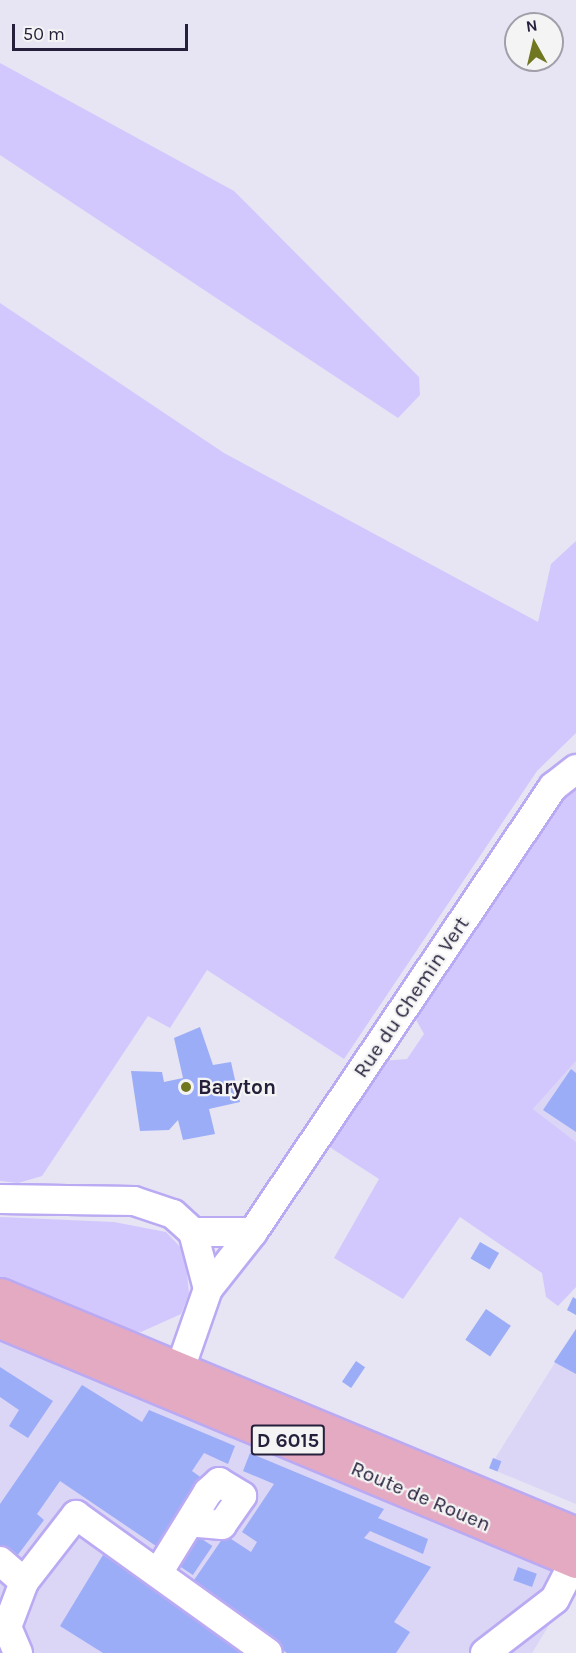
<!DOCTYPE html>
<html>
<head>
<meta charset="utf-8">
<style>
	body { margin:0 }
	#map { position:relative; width:576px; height:1653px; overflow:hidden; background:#e7e4f4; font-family:Karla,sans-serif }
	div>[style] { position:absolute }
	.built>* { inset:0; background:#dbd5f6 }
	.green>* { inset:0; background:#d3c8fd }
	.building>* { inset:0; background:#9cadf8; transform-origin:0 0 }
	.roads { filter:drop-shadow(2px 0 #baaaf3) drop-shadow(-2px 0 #baaaf3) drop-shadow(0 2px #baaaf3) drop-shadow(0 -2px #baaaf3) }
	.minor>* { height:28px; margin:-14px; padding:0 14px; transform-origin:14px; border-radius:14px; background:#fff }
	.major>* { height:33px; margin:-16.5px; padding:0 16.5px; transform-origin:16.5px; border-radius:16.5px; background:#e3aac2 }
	.dots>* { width:16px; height:16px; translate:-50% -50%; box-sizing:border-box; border:3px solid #f4f4f4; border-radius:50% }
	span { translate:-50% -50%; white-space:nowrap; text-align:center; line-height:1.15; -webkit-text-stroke:4.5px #f4f4f4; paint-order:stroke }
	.shield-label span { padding:2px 4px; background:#f4f4f4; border:2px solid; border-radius:4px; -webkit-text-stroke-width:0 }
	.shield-label { font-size:20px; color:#261f3b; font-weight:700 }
	.street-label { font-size:21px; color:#261f3b }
	.poi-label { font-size:21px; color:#261f3b; font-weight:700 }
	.left { translate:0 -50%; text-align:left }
	.north { position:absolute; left:504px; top:12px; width:60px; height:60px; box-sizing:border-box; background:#f4f4f4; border:2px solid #a29faa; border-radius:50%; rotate:352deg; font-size:16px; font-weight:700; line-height:24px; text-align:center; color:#261f3b }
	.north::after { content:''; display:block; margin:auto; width:21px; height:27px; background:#707720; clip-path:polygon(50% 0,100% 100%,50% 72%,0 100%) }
	.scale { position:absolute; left:12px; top:24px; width:176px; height:27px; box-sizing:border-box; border:3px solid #261f3b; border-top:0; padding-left:8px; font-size:18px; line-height:21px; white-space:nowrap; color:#261f3b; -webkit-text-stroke:4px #f4f4f4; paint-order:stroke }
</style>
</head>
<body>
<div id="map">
	<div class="built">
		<i style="clip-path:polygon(576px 1061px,576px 1142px,533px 1109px)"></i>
		<i style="clip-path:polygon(576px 1329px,576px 1504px,489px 1468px)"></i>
		<i style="clip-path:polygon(0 1334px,576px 1570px,576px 1581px,532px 1653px,0 1653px)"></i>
	</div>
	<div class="green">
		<i style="clip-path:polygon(0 63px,234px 191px,419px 377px,420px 395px,398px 418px,0 155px)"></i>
		<i style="clip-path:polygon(0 303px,224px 453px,538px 622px,551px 564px,576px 541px,576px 733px,537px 771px,344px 1059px,207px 970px,170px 1028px,148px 1016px,42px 1176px,18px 1183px,0 1181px)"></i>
		<i style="clip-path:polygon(576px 785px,576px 1061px,533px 1109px,576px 1142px,576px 1287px,558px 1306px,546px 1297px,542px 1273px,460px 1217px,403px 1299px,334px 1258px,379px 1179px,328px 1146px,382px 1061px,407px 1059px,424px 1034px,414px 1016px,540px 826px)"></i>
		<i style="clip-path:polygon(0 1217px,114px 1222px,166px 1232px,185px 1252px,189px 1294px,181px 1314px,141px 1332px,115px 1329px,0 1278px)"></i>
	</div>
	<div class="building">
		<i style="clip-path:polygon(200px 1027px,213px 1065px,231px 1062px,240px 1102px,209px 1109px,215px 1134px,183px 1140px,178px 1120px,169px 1130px,140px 1131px,131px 1071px,162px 1072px,164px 1082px,183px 1078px,174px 1038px)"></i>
		<i style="clip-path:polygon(571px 1069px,576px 1073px,576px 1132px,543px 1110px)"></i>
		<i style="left:480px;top:1242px;width:22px;height:19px;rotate:30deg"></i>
		<i style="clip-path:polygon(573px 1297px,576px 1299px,576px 1315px,567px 1310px)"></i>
		<i style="left:486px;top:1309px;width:30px;height:37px;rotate:34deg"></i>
		<i style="clip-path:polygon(576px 1329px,576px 1374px,554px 1362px)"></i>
		<i style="left:356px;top:1361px;width:11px;height:25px;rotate:34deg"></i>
		<i style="clip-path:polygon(0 1367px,53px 1401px,28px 1438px,9px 1426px,19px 1410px,0 1397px)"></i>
		<i style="clip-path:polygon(82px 1385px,142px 1422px,149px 1410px,235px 1446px,228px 1464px,204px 1453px,192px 1471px,206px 1481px,195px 1497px,190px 1494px,177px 1513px,181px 1516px,156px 1546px,60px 1481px,37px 1514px,44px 1520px,14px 1560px,0 1549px,0 1504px)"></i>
		<i style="clip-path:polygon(250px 1453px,384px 1509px,378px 1518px,428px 1539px,423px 1554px,370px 1531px,364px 1538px,431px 1567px,394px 1622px,410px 1632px,396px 1653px,287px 1653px,192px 1583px,225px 1535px,251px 1552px,257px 1542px,242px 1532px,274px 1484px,243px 1471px)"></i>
		<i style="left:493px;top:1458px;width:9px;height:11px;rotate:21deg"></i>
		<i style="left:190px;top:1531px;width:27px;height:35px;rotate:34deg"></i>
		<i style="clip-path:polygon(103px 1555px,255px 1653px,103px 1653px,60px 1626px)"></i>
		<i style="left:518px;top:1567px;width:20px;height:14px;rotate:20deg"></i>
	</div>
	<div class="roads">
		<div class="minor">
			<i style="left:0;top:1199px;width:134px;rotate:0.9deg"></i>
			<i style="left:134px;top:1201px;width:41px;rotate:18.4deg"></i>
			<i style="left:173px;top:1214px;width:27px;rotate:42deg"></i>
			<i style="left:193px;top:1232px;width:59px;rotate:75.3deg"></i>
			<i style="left:193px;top:1232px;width:60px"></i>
			<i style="left:173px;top:1389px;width:106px;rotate:-70.7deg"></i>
			<i style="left:208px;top:1289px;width:73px;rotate:-51.7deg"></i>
			<i style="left:253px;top:1232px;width:537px;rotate:-56.01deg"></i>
			<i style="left:553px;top:787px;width:29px;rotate:-38deg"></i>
			<i style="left:0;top:1561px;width:32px;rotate:41deg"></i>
			<i style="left:24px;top:1582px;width:48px;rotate:110.7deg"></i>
			<i style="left:7px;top:1627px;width:28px;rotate:67deg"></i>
			<i style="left:158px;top:1573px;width:95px;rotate:-58.3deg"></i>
			<i style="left:208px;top:1492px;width:15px;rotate:-42deg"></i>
			<i style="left:219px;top:1482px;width:27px;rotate:31deg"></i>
			<i style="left:242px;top:1496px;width:35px;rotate:125deg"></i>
			<i style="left:222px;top:1525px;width:32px;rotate:-175deg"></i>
			<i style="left:24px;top:1582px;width:85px;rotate:-52.2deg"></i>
			<i style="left:76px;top:1515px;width:236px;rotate:35.7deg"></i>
			<i style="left:485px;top:1653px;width:88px;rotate:-37.6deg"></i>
			<i style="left:555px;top:1599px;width:46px;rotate:-62.9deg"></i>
		</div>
		<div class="major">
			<i style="left:0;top:1295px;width:624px;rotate:22.54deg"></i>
			<i style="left:0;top:1321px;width:624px;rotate:22.62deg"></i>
		</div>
	</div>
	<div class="dots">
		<i style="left:186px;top:1087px;background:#707720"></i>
	</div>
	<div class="shield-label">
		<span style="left:288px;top:1440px">D 6015</span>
	</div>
	<div class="street-label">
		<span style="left:411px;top:997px;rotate:-56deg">Rue du Chemin Vert</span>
		<span style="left:421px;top:1496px;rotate:23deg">Route de Rouen</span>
	</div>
	<div class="poi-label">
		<span class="left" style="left:198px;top:1087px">Baryton</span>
	</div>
	<div class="north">N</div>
	<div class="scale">50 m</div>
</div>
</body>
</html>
